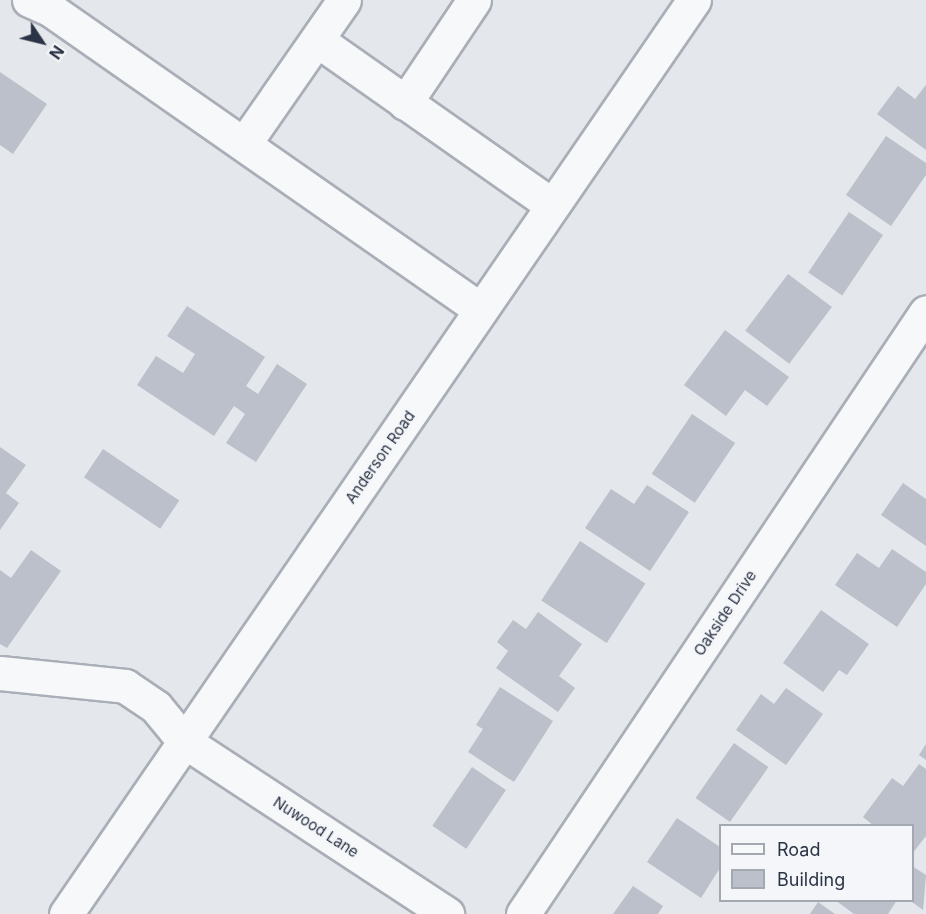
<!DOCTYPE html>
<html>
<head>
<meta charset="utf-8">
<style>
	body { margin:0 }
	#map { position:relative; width:926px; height:914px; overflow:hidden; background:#e4e7ec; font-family:Inter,sans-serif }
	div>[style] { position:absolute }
	.building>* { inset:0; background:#bbc0ca; transform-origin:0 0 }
	.roads { filter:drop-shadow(2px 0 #a9aeb7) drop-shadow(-2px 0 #a9aeb7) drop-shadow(0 2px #a9aeb7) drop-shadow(0 -2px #a9aeb7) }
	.minor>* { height:33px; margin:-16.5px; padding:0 16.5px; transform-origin:16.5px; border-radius:16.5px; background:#f7f8fa }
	span { translate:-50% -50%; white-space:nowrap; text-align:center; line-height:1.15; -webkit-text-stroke:5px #f4f6f9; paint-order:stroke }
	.street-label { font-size:15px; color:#2b3445 }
	.legend { position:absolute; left:719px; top:824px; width:195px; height:78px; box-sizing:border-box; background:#f4f6f9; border:2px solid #a4a8b1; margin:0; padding:8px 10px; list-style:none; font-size:18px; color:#2b3445 }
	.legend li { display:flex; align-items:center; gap:12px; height:30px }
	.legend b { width:30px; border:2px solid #a4a8b1 }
	.north { position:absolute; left:12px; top:12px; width:60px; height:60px; -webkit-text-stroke:4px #f4f6f9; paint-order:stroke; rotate:125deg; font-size:16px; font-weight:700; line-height:24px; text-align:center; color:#2b3445 }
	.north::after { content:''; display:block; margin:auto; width:21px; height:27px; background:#2b3445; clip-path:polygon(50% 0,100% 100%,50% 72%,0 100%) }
</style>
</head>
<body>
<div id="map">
	<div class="building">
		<i style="clip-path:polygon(0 72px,47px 104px,13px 154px,0 145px)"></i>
		<i style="clip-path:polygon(926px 85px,926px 150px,877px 114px,898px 86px,915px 99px)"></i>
		<i style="clip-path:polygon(886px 136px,926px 163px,926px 175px,891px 226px,846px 195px)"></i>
		<i style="left:849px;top:212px;width:41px;height:73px;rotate:34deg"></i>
		<i style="left:788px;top:274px;width:55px;height:71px;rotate:37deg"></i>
		<i style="clip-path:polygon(187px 306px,265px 357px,246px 386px,258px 394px,277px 364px,307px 384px,256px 462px,226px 443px,245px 414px,234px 406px,214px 436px,137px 385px,156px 356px,183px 373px,195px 354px,167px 336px)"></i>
		<i style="clip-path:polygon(725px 330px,789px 377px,767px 406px,745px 390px,726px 416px,684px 385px)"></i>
		<i style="left:692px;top:414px;width:52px;height:72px;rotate:34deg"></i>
		<i style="clip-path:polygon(0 447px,26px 465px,6px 493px,19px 503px,0 530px)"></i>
		<i style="left:103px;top:449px;width:92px;height:34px;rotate:34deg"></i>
		<i style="clip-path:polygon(903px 483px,926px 499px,926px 546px,881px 515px)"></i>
		<i style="clip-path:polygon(647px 485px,689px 512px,650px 571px,585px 528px,611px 489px,634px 504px)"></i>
		<i style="left:580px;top:541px;width:78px;height:71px;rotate:33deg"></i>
		<i style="clip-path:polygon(892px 549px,926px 572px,926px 584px,897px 627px,835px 585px,857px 553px,879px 568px)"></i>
		<i style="clip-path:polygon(31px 550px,61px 571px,7px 648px,0 644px,0 570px,11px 578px)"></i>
		<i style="clip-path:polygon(821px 610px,869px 644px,847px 675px,839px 670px,823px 692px,783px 663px)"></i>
		<i style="clip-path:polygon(538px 612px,582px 644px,559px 676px,575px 688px,558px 712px,496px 668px,508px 651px,497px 642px,513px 620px,526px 629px)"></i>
		<i style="clip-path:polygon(500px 687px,553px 721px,514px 782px,468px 752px,483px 729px,476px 725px)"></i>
		<i style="clip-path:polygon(786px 688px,823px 714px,786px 765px,736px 730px,761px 694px,774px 704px)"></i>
		<i style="left:734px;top:743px;width:42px;height:67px;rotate:35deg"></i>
		<i style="clip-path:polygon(926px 744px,926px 760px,919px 755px)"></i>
		<i style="clip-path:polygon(919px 764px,926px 769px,926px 836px,912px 854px,912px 826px,874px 826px,863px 817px,892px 778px,903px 786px)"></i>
		<i style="left:472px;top:767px;width:41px;height:71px;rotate:34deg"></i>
		<i style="clip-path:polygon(677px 818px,720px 847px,720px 868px,701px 898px,647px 862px)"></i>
		<i style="clip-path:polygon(912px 866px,926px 875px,923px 910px,912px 902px)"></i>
		<i style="clip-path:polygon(633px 886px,663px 906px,658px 914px,613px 914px)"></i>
		<i style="clip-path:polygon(835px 900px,897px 900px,888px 914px,854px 914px)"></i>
		<i style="clip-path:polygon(818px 902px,835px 914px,810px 914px)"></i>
	</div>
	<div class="roads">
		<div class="minor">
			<i style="left:29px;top:0;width:24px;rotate:24deg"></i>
			<i style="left:51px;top:10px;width:524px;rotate:34.9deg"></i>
			<i style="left:317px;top:40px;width:287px;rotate:35.1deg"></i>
			<i style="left:405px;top:103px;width:124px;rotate:-56.2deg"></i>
			<i style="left:244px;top:144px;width:175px;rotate:-55.2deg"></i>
			<i style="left:0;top:673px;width:126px;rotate:5.9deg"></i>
			<i style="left:125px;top:686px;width:37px;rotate:34deg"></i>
			<i style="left:156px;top:707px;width:44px;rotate:50.5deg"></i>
			<i style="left:184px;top:741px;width:315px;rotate:33.3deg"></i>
			<i style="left:66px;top:914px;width:1109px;rotate:-55.51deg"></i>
			<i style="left:523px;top:914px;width:724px;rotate:-56.2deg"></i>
		</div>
	</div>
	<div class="street-label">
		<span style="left:380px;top:457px;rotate:-55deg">Anderson Road</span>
		<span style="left:725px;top:613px;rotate:-56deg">Oakside Drive</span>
		<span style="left:316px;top:827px;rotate:33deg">Nuwood Lane</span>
	</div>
	<ul class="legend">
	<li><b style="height:8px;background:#f7f8fa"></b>Road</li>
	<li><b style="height:16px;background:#bbc0ca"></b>Building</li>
	</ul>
	<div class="north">N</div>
</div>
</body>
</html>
